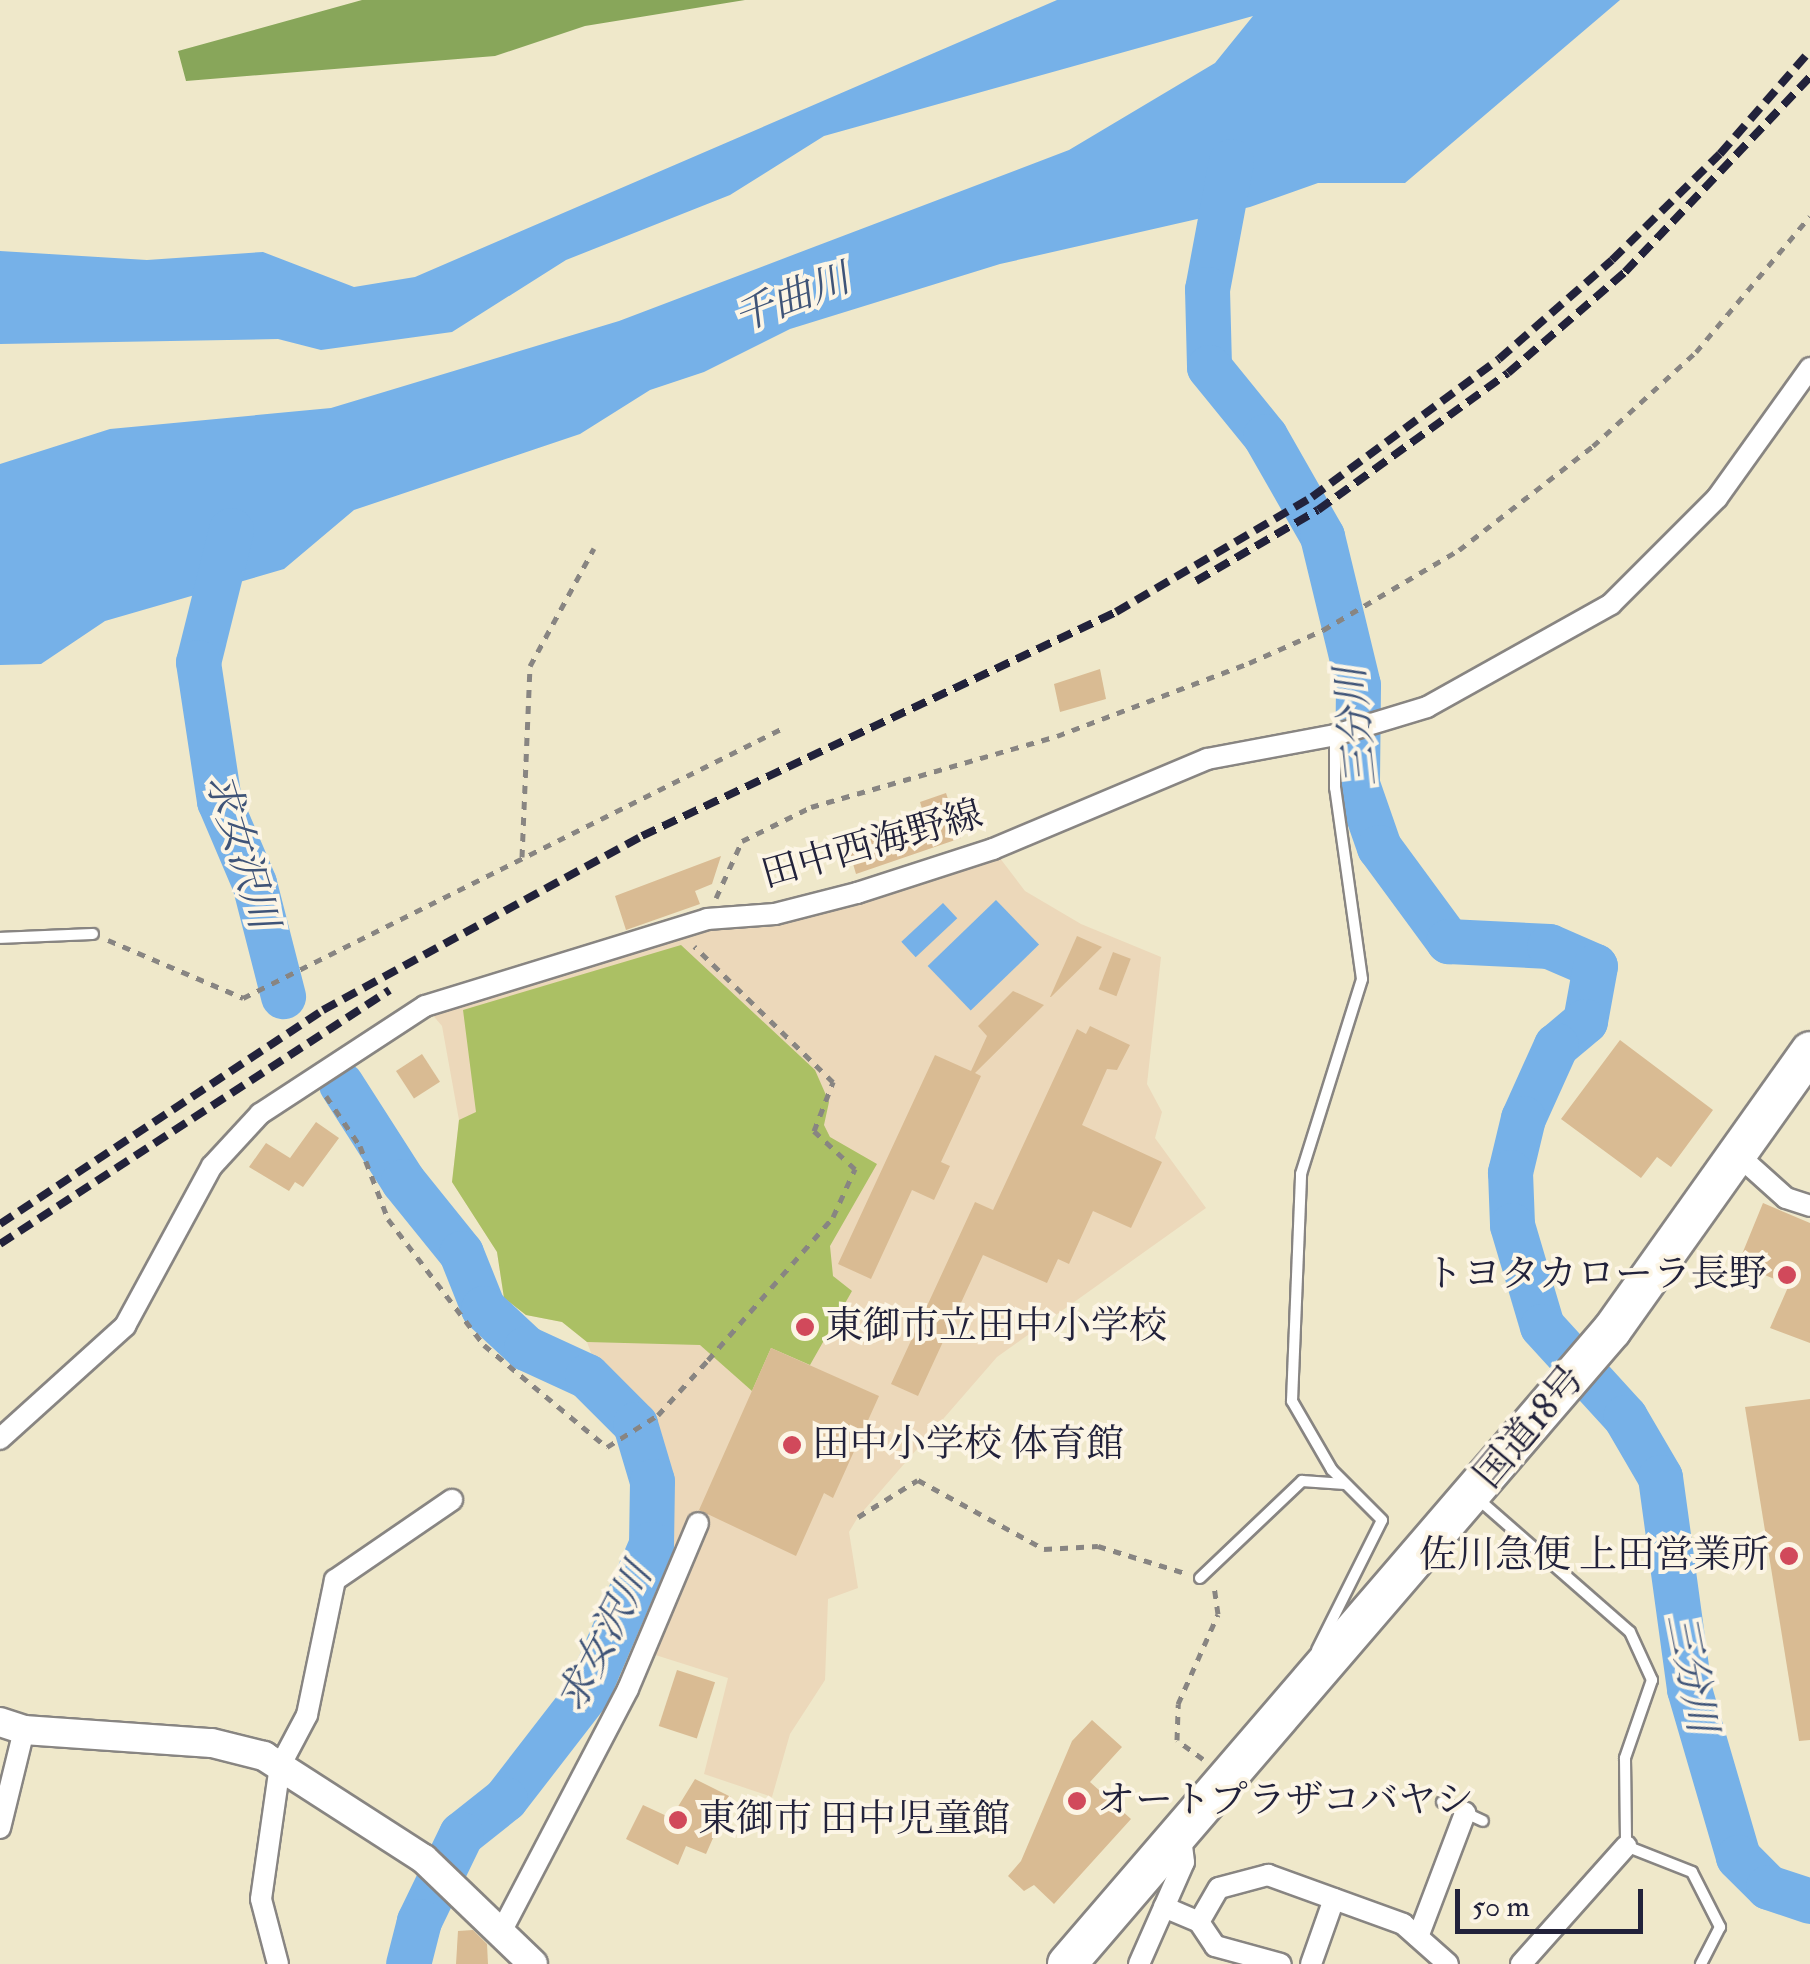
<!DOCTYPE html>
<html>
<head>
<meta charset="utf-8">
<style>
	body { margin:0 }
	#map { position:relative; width:1810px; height:1964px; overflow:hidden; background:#efe8ca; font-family:"IM FELL Double Pica","Noto Serif JP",serif }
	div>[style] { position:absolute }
	.built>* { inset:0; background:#ecd8ba }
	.green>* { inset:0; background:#abc064 }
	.forest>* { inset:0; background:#88a65a }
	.water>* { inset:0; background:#76b1e8; transform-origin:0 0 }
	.river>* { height:45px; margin:-22.5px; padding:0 22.5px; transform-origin:22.5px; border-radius:22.5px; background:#76b1e8 }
	.building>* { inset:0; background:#d9bb93; transform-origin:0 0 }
	.path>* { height:5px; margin-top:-2.5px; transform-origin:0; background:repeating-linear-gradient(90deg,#888582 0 8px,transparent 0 16px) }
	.roads { filter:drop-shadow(2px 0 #888582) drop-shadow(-2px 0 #888582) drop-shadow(0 2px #888582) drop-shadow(0 -2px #888582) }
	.lane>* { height:10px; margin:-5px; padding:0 5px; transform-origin:5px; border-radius:5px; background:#fff }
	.street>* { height:20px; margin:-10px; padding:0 10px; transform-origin:10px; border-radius:10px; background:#fff }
	.secondary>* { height:28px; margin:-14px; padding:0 14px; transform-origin:14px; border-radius:14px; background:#fff }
	.highway>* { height:38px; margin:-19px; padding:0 19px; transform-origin:19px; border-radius:19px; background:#fff }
	.rail>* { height:8px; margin-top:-4px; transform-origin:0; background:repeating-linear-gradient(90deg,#22223b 0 15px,transparent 0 23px) }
	.dots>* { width:28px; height:28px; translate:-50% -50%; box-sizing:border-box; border:5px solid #fcf5e5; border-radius:50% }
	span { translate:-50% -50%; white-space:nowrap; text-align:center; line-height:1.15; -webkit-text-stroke:8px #fcf5e5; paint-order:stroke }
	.street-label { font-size:38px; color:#22223b }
	.poi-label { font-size:38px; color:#22223b }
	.right { translate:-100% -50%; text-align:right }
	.left { translate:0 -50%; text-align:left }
	.water-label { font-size:40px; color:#3f5478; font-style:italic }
	.scale { position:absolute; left:1455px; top:1889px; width:188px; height:45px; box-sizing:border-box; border:5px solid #22223b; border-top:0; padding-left:12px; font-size:30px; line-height:35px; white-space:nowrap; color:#22223b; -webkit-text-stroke:8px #fcf5e5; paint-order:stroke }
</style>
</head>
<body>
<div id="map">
	<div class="built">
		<i style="clip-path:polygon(993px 849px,1025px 891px,1081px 924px,1161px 957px,1147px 1084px,1162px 1112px,1155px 1138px,1206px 1208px,997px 1357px,858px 1517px,849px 1532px,858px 1588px,828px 1599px,825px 1680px,790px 1734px,772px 1797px,704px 1774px,728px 1678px,627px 1646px,667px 1552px,669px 1489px,653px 1433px,597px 1369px,587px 1342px,563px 1322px,526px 1315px,504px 1298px,497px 1252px,452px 1182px,459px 1120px,442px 1026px,425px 1006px,707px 919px,775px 914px)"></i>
	</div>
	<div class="green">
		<i style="clip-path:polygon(681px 945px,815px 1070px,829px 1102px,824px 1125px,830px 1137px,877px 1164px,830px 1246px,833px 1276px,852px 1291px,810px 1365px,771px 1348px,752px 1391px,700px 1345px,587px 1342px,562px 1322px,526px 1315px,504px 1298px,497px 1252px,452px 1182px,459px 1120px,476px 1112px,463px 1010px)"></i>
	</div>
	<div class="forest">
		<i style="clip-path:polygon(362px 0,745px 0,585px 26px,495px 56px,186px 81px,178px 51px)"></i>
	</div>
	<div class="water">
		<i style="clip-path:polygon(1057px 0,1620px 0,1405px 183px,1318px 183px,1250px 207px,1000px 264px,790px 329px,704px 372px,650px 390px,580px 434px,354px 510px,284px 569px,105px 621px,41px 664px,0 665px,0 464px,110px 429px,331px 408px,619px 321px,1069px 150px,1215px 63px,1253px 16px,824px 136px,730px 195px,566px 260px,452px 332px,321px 350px,278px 339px,0 344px,0 251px,147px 260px,263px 252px,354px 287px,415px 277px)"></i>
		<i style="left:996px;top:900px;width:62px;height:95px;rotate:46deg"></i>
		<i style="left:943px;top:903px;width:21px;height:57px;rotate:47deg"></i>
	</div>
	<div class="river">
		<i style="left:1231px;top:161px;width:130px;rotate:100.6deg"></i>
		<i style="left:1207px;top:289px;width:78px;rotate:88.5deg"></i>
		<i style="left:1209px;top:367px;width:89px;rotate:50.9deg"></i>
		<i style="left:1265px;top:436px;width:115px;rotate:60.3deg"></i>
		<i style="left:1322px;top:536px;width:153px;rotate:76.4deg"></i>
		<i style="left:1358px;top:685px;width:99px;rotate:90.6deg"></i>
		<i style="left:1357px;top:784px;width:67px;rotate:70.8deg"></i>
		<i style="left:1379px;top:847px;width:117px;rotate:53.7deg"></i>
		<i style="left:1448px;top:941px;width:101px;rotate:2.8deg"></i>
		<i style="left:1549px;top:946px;width:50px;rotate:23.5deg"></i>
		<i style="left:1595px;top:966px;width:56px;rotate:100.3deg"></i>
		<i style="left:1585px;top:1021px;width:38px;rotate:140deg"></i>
		<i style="left:1556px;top:1045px;width:80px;rotate:114.3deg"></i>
		<i style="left:1523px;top:1118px;width:56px;rotate:103.5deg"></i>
		<i style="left:1510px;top:1172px;width:53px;rotate:87.8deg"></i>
		<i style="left:1512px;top:1225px;width:105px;rotate:73.5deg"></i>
		<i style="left:1542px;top:1326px;width:123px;rotate:47.6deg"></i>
		<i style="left:1625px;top:1417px;width:69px;rotate:59.7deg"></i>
		<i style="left:1660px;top:1477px;width:214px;rotate:82.2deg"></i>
		<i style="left:1689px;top:1689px;width:175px;rotate:73.7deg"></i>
		<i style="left:1738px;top:1857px;width:42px;rotate:45deg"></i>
		<i style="left:1768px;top:1887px;width:44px;rotate:18.4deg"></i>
		<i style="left:231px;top:530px;width:136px;rotate:104deg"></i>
		<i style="left:198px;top:662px;width:141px;rotate:81.4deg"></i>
		<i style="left:219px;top:801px;width:89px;rotate:66.9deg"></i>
		<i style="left:254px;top:883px;width:117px;rotate:75.6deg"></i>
		<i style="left:341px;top:1084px;width:115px;rotate:57.4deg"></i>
		<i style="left:403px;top:1181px;width:92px;rotate:51.1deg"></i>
		<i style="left:461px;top:1253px;width:59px;rotate:68.2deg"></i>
		<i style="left:483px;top:1308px;width:59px;rotate:42.9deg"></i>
		<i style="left:526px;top:1348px;width:67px;rotate:24.7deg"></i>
		<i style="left:587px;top:1376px;width:68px;rotate:45deg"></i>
		<i style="left:635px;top:1424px;width:59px;rotate:73.4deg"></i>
		<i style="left:652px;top:1481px;width:63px;rotate:90.9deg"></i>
		<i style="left:651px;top:1544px;width:162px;rotate:113.2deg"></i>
		<i style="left:587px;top:1693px;width:134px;rotate:127.7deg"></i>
		<i style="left:505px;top:1799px;width:56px;rotate:141.5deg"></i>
		<i style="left:461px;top:1834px;width:97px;rotate:115.8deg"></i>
		<i style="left:419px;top:1921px;width:44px;rotate:104.3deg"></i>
	</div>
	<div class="building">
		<i style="clip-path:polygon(1100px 669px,1106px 699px,1060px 712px,1054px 684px)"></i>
		<i style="clip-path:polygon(946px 793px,961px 838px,856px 874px,846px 840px,923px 812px,920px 802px)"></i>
		<i style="clip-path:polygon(721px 856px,712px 884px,695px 891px,700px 904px,626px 930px,615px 896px)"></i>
		<i style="clip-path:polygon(1077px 936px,1102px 947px,1051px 997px,1050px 997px)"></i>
		<i style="left:1113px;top:952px;width:19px;height:40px;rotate:21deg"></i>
		<i style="clip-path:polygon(1013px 991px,1044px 1005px,975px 1073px,981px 1076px,941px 1162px,950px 1166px,934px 1200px,912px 1190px,871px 1279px,838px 1264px,935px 1055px,971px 1071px,987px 1036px,978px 1026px)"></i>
		<i style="clip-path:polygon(1090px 1026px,1130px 1045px,1117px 1070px,1107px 1069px,1082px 1125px,1162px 1162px,1131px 1228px,1093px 1211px,1069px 1264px,1058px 1259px,1047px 1283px,983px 1255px,918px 1396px,891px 1384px,975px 1202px,993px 1210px,1077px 1029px,1086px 1034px)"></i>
		<i style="clip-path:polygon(1620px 1040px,1713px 1110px,1671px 1167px,1657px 1157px,1641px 1178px,1561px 1119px)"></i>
		<i style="left:422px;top:1054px;width:33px;height:31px;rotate:57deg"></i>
		<i style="clip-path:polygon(316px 1122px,339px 1138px,303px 1187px,295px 1182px,289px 1191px,249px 1167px,266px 1143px,290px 1158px)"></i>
		<i style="clip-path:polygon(1763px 1203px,1810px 1223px,1810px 1343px,1770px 1328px,1789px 1285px,1738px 1264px)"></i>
		<i style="clip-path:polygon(771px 1348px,879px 1396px,833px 1498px,824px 1493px,796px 1556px,699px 1510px)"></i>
		<i style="clip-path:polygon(1810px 1399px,1810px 1740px,1799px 1741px,1745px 1407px)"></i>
		<i style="left:677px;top:1670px;width:40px;height:59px;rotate:18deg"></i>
		<i style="clip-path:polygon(1092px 1720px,1122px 1747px,1090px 1782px,1131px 1819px,1054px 1904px,1034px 1885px,1024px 1891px,1008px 1876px,1021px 1861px,1072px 1741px)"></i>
		<i style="clip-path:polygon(695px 1779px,731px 1797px,706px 1854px,686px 1846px,678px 1865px,626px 1839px,643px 1805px,671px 1818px)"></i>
		<i style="clip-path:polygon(473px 1930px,487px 1944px,488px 1964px,456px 1964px,458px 1931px)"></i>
	</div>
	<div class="path">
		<i style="left:522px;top:857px;width:191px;rotate:-87.6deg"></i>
		<i style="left:530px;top:666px;width:134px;rotate:-61.5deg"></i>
		<i style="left:716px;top:898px;width:63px;rotate:-65.5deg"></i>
		<i style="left:742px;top:841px;width:77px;rotate:-26.2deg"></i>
		<i style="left:811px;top:807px;width:256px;rotate:-16.1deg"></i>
		<i style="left:1057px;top:736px;width:205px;rotate:-20.8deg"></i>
		<i style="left:1249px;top:663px;width:81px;rotate:-24deg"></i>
		<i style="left:1323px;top:630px;width:158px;rotate:-30.5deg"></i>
		<i style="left:1459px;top:550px;width:170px;rotate:-37.8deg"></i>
		<i style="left:1593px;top:446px;width:139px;rotate:-42.4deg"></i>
		<i style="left:1696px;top:352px;width:177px;rotate:-50deg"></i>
		<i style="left:108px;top:940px;width:147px;rotate:23.2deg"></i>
		<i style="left:243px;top:998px;width:606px;rotate:-26.57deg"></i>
		<i style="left:326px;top:1096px;width:60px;rotate:55.8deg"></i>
		<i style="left:360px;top:1146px;width:78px;rotate:69deg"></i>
		<i style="left:388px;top:1219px;width:158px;rotate:52.7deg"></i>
		<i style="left:484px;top:1345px;width:160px;rotate:39.7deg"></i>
		<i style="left:607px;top:1447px;width:60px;rotate:-32.1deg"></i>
		<i style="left:658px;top:1415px;width:74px;rotate:-47.7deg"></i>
		<i style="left:708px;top:1360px;width:190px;rotate:-48.8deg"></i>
		<i style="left:833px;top:1217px;width:53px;rotate:-65.4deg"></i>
		<i style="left:855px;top:1169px;width:56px;rotate:-137.2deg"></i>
		<i style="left:814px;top:1131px;width:53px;rotate:-68.8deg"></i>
		<i style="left:833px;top:1082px;width:194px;rotate:-135.6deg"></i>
		<i style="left:858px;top:1517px;width:70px;rotate:-31.7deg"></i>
		<i style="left:918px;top:1480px;width:144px;rotate:28.7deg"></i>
		<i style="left:1044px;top:1549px;width:54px;rotate:-3.2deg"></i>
		<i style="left:1098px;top:1546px;width:94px;rotate:17.3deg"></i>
		<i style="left:1203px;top:1759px;width:32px;rotate:-144deg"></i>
		<i style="left:1177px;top:1740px;width:36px;rotate:-88deg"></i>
		<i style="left:1178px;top:1704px;width:98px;rotate:-66deg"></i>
		<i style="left:1218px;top:1614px;width:27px;rotate:-98deg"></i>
	</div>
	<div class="roads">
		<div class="lane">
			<i style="left:0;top:938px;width:93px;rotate:-2.5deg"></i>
			<i style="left:1477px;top:1498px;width:203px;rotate:41.2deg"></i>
			<i style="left:1630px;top:1632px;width:53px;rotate:65.4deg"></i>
			<i style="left:1652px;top:1680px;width:83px;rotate:109.1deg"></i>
			<i style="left:1625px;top:1758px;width:88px;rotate:89.3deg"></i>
			<i style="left:1626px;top:1846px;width:71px;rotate:21.5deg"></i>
			<i style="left:1692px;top:1872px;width:62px;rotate:63deg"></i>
			<i style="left:1720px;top:1927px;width:42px;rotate:117.2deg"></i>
			<i style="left:1200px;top:1578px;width:141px;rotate:-43.6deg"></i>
			<i style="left:1302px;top:1481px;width:43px;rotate:4deg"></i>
			<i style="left:1317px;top:1650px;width:145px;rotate:-63.4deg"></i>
			<i style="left:1382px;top:1520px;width:71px;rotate:-135deg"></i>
			<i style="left:1332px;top:1470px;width:80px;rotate:-120.1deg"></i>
			<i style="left:1292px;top:1401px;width:227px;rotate:-87.7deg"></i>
			<i style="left:1301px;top:1174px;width:204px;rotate:-72.6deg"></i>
			<i style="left:1362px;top:979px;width:193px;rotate:-98deg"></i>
			<i style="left:1335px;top:788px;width:52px;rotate:-90deg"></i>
			<i style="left:1442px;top:1802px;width:45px;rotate:24.9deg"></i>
		</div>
		<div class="street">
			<i style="left:1738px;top:1155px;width:64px;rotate:41.9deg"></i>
			<i style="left:1786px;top:1198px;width:25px;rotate:18deg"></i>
			<i style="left:0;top:1439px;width:169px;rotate:-42.1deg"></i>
			<i style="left:125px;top:1326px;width:182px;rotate:-61.5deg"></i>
			<i style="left:212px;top:1166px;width:71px;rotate:-47.3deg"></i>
			<i style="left:260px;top:1114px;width:197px;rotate:-33.2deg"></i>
			<i style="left:425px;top:1006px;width:295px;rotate:-17.1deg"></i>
			<i style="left:707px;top:919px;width:68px;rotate:-4.2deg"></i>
			<i style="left:775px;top:914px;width:85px;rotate:-14.4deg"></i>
			<i style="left:857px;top:893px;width:143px;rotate:-17.9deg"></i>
			<i style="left:993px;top:849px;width:232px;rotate:-22.8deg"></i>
			<i style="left:1207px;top:759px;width:130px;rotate:-10.6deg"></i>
			<i style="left:1335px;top:735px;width:96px;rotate:-16.9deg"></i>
			<i style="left:1427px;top:707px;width:211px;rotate:-29.2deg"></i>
			<i style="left:1611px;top:604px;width:150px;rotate:-45deg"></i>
			<i style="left:1717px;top:498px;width:160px;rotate:-54.4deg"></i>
			<i style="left:0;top:1828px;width:101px;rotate:-76.2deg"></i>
			<i style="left:1164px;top:1907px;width:38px;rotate:23deg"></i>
			<i style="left:1199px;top:1922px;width:39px;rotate:-60deg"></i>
			<i style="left:1219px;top:1888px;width:51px;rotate:-14.9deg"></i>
			<i style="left:1268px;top:1875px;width:144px;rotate:19.9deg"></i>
			<i style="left:1403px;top:1924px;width:60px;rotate:41.6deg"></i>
			<i style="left:1199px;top:1922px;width:29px;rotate:56deg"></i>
			<i style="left:1215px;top:1946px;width:68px;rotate:15.3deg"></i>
			<i style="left:501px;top:1932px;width:274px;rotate:-62.4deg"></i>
			<i style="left:628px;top:1689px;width:180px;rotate:-67.1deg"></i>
			<i style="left:1418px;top:1937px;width:133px;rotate:-69.2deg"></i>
			<i style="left:278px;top:1964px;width:67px;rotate:-104.7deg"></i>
			<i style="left:261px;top:1899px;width:134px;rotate:-81.9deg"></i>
			<i style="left:280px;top:1766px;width:58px;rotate:-62.1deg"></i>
			<i style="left:307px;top:1715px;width:138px;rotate:-78.3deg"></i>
			<i style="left:335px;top:1580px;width:142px;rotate:-34.4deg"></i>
			<i style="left:1139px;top:1964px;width:111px;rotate:-66.2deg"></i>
			<i style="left:1184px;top:1862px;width:25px;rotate:-97deg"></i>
			<i style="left:1311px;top:1964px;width:69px;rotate:-70.5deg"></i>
			<i style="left:1521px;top:1964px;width:158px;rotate:-48.3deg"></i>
		</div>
		<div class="secondary">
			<i style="left:0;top:1722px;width:25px;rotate:18deg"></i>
			<i style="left:24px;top:1730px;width:188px;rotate:4deg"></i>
			<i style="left:212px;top:1743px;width:54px;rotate:14deg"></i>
			<i style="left:264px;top:1756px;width:190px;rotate:32.8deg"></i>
			<i style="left:424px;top:1859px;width:151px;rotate:43.9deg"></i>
		</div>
		<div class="highway">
			<i style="left:1067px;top:1964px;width:836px;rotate:-49.32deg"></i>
			<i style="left:1612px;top:1330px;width:342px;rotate:-54.6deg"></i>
		</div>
	</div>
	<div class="rail">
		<i style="left:1196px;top:581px;width:141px;rotate:-30.2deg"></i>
		<i style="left:1318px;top:510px;width:234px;rotate:-35.8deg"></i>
		<i style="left:1508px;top:373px;width:155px;rotate:-40.8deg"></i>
		<i style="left:1625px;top:272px;width:269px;rotate:-46.5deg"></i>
		<i style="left:0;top:1224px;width:387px;rotate:-33.5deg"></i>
		<i style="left:323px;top:1010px;width:363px;rotate:-28.6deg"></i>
		<i style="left:642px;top:836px;width:524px;rotate:-25.29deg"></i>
		<i style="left:1116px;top:612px;width:227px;rotate:-30.4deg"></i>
		<i style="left:1312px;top:497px;width:232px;rotate:-36.4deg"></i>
		<i style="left:1499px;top:359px;width:150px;rotate:-41.2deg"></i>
		<i style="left:1612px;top:260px;width:151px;rotate:-44.5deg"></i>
		<i style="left:1720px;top:154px;width:137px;rotate:-48.9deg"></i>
		<i style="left:0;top:1244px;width:465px;rotate:-33.1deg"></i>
	</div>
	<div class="dots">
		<i style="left:1787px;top:1275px;background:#d1495b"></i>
		<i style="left:805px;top:1327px;background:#d1495b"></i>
		<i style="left:792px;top:1445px;background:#d1495b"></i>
		<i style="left:1789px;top:1556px;background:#d1495b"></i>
		<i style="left:1077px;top:1801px;background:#d1495b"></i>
		<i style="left:678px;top:1820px;background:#d1495b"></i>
	</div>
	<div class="street-label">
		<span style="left:872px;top:845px;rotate:-16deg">田中西海野線</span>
		<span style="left:1530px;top:1427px;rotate:-50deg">国道18号</span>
	</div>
	<div class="poi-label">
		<span class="right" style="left:1767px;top:1275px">トヨタカローラ長野</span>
		<span class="left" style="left:825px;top:1327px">東御市立田中小学校</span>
		<span class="left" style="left:812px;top:1445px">田中小学校 体育館</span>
		<span class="right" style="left:1769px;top:1556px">佐川急便 上田営業所</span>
		<span class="left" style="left:1097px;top:1801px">オートプラザコバヤシ</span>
		<span class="left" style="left:698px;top:1820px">東御市 田中児童館</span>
	</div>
	<div class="water-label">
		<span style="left:792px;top:299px;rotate:-21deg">千曲川</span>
		<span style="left:1357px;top:727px;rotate:-96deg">三分川</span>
		<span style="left:241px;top:851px;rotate:73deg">求女沢川</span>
		<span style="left:605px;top:1638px;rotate:-63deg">求女沢川</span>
		<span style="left:1691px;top:1673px;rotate:79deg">三分川</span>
	</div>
	<div class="scale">50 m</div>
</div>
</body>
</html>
